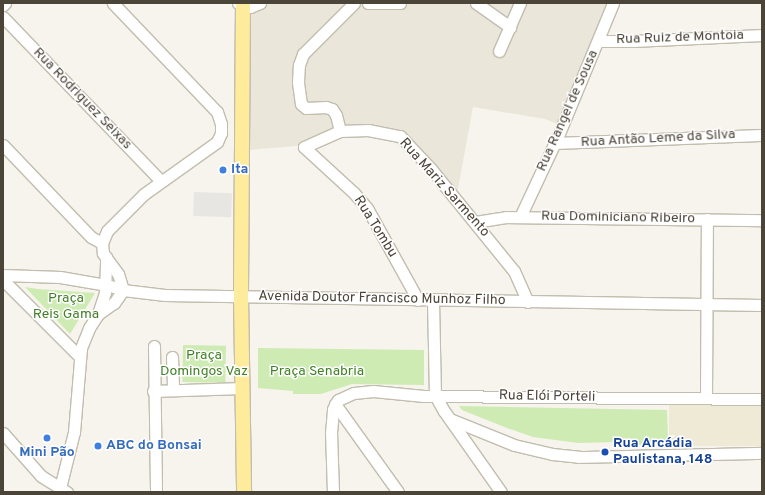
<!DOCTYPE html>
<html>
<head>
<meta charset="utf-8">
<style>
	body { margin:0 }
	#map { position:relative; width:765px; height:495px; overflow:hidden; background:#f6f4ec; font-family:Overpass,sans-serif }
	div>[style] { position:absolute }
	.residential>* { inset:0; background:#eae6da }
	.education>* { inset:0; background:#efead5; transform-origin:0 0 }
	.green>* { inset:0; background:#ceebb4; transform-origin:0 0 }
	.parking>* { inset:0; background:#e8e6e3; transform-origin:0 0 }
	.roads { filter:drop-shadow(1px 0 #c2bdae) drop-shadow(-1px 0 #c2bdae) drop-shadow(0 1px #c2bdae) drop-shadow(0 -1px #c2bdae) }
	.minor>* { height:11px; margin:-5.5px; padding:0 5.5px; transform-origin:5.5px; border-radius:5.5px; background:#fff }
	.major>* { height:14px; margin:-7px; padding:0 7px; transform-origin:7px; border-radius:7px; background:#ffeb9c }
	.dots>* { width:11px; height:11px; translate:-50% -50%; box-sizing:border-box; border:2px solid #fff; border-radius:50% }
	span { translate:-50% -50%; white-space:nowrap; text-align:center; line-height:1.15; -webkit-text-stroke:3px #fff; paint-order:stroke }
	.street-label { font-size:14px; color:#4b4539 }
	.shop-label { font-size:14px; color:#366cbe; font-weight:700 }
	.left { translate:0 -50%; text-align:left }
	.park-label { font-size:14px; color:#438028 }
	.transit-label { font-size:14px; color:#164399; font-weight:700 }
	.frame { position:absolute; inset:0; border:4px solid #4b4539; pointer-events:none }
</style>
</head>
<body>
<div id="map">
	<div class="residential">
		<i style="clip-path:polygon(250px 3px,618px 3px,567px 128px,545px 119px,473px 107px,457px 194px,412px 139px,400px 132px,347px 130px,308px 145px,249px 150px)"></i>
	</div>
	<div class="education">
		<i style="left:762px;top:404px;width:42px;height:93px;rotate:90deg"></i>
	</div>
	<div class="green">
		<i style="clip-path:polygon(25px 287px,38px 289px,95px 293px,70px 334px)"></i>
		<i style="left:183px;top:345px;width:43px;height:37px;rotate:1deg"></i>
		<i style="clip-path:polygon(258px 348px,424px 350px,424px 385px,352px 384px,321px 394px,293px 394px,293px 391px,258px 388px)"></i>
		<i style="clip-path:polygon(459px 406px,667px 410px,668px 440px,664px 441px,664px 444px,617px 445px,617px 442px,578px 443px,533px 437px,507px 428px,462px 410px)"></i>
	</div>
	<div class="parking">
		<i style="left:194px;top:192px;width:38px;height:24px;rotate:2deg"></i>
	</div>
	<div class="roads">
		<div class="minor">
			<i style="left:238px;top:3px;width:13px;rotate:18deg"></i>
			<i style="left:250px;top:7px;width:11px;rotate:-22deg"></i>
			<i style="left:368px;top:3px;width:32px"></i>
			<i style="left:476px;top:3px;width:42px;rotate:35.2deg"></i>
			<i style="left:3px;top:5px;width:3px;rotate:-45deg"></i>
			<i style="left:3px;top:17px;width:228px;rotate:46.1deg"></i>
			<i style="left:599px;top:41px;width:34px"></i>
			<i style="left:633px;top:41px;width:129px;rotate:-2.7deg"></i>
			<i style="left:499px;top:51px;width:52px;rotate:-66.4deg"></i>
			<i style="left:340px;top:131px;width:16px;rotate:-104deg"></i>
			<i style="left:336px;top:115px;width:7px;rotate:-124deg"></i>
			<i style="left:332px;top:109px;width:6px;rotate:-162deg"></i>
			<i style="left:326px;top:107px;width:20px;rotate:177deg"></i>
			<i style="left:306px;top:108px;width:6px;rotate:-141deg"></i>
			<i style="left:301px;top:104px;width:22px;rotate:-98deg"></i>
			<i style="left:298px;top:82px;width:17px;rotate:-87deg"></i>
			<i style="left:299px;top:65px;width:12px;rotate:-70deg"></i>
			<i style="left:303px;top:54px;width:72px;rotate:-45deg"></i>
			<i style="left:554px;top:143px;width:208px;rotate:-2.2deg"></i>
			<i style="left:3px;top:145px;width:127px;rotate:46.3deg"></i>
			<i style="left:91px;top:237px;width:13px;rotate:29deg"></i>
			<i style="left:520px;top:217px;width:89px;rotate:-64.9deg"></i>
			<i style="left:558px;top:136px;width:144px;rotate:-67.5deg"></i>
			<i style="left:475px;top:222px;width:31px;rotate:-9deg"></i>
			<i style="left:506px;top:217px;width:256px;rotate:0.7deg"></i>
			<i style="left:3px;top:275px;width:57px;rotate:2deg"></i>
			<i style="left:60px;top:277px;width:48px;rotate:9.7deg"></i>
			<i style="left:107px;top:285px;width:17px;rotate:17deg"></i>
			<i style="left:123px;top:290px;width:42px;rotate:6.8deg"></i>
			<i style="left:165px;top:295px;width:597px;rotate:0.96deg"></i>
			<i style="left:3px;top:280px;width:109px;rotate:45deg"></i>
			<i style="left:418px;top:300px;width:105px;rotate:-119deg"></i>
			<i style="left:367px;top:208px;width:20px;rotate:-131deg"></i>
			<i style="left:354px;top:193px;width:68px;rotate:-137.4deg"></i>
			<i style="left:304px;top:147px;width:39px;rotate:-24deg"></i>
			<i style="left:340px;top:131px;width:28px;rotate:-2deg"></i>
			<i style="left:368px;top:130px;width:33px;rotate:11deg"></i>
			<i style="left:400px;top:136px;width:45px;rotate:46.8deg"></i>
			<i style="left:431px;top:169px;width:132px;rotate:50.9deg"></i>
			<i style="left:514px;top:271px;width:34px;rotate:66deg"></i>
			<i style="left:433px;top:300px;width:95px;rotate:88.8deg"></i>
			<i style="left:435px;top:395px;width:18px;rotate:61deg"></i>
			<i style="left:444px;top:411px;width:99px;rotate:54.9deg"></i>
			<i style="left:98px;top:314px;width:19px;rotate:-35deg"></i>
			<i style="left:114px;top:303px;width:16px;rotate:-55deg"></i>
			<i style="left:123px;top:290px;width:17px;rotate:-107deg"></i>
			<i style="left:118px;top:274px;width:26px;rotate:-126deg"></i>
			<i style="left:103px;top:253px;width:10px;rotate:-96deg"></i>
			<i style="left:102px;top:243px;width:13px;rotate:-67deg"></i>
			<i style="left:107px;top:231px;width:52px;rotate:-45deg"></i>
			<i style="left:144px;top:194px;width:90px;rotate:-35.5deg"></i>
			<i style="left:217px;top:142px;width:10px;rotate:-66deg"></i>
			<i style="left:221px;top:133px;width:9px;rotate:-90deg"></i>
			<i style="left:221px;top:124px;width:13px;rotate:-108deg"></i>
			<i style="left:217px;top:112px;width:151px;rotate:-133.7deg"></i>
			<i style="left:154px;top:346px;width:146px;rotate:89.2deg"></i>
			<i style="left:172px;top:357px;width:33px;rotate:88deg"></i>
			<i style="left:153px;top:391px;width:90px;rotate:-1.9deg"></i>
			<i style="left:706px;top:398px;width:179px;rotate:-89.7deg"></i>
			<i style="left:335px;top:404px;width:108px;rotate:54.4deg"></i>
			<i style="left:450px;top:419px;width:69px;rotate:22.1deg"></i>
			<i style="left:514px;top:445px;width:39px;rotate:13deg"></i>
			<i style="left:552px;top:454px;width:27px;rotate:6deg"></i>
			<i style="left:579px;top:457px;width:183px;rotate:-1.3deg"></i>
			<i style="left:3px;top:433px;width:57px;rotate:48.5deg"></i>
			<i style="left:41px;top:476px;width:31px;rotate:32deg"></i>
			<i style="left:60px;top:488px;width:58px;rotate:-76deg"></i>
			<i style="left:74px;top:432px;width:84px;rotate:-85.2deg"></i>
			<i style="left:81px;top:348px;width:22px;rotate:-68deg"></i>
			<i style="left:89px;top:328px;width:17px;rotate:-57deg"></i>
			<i style="left:98px;top:314px;width:23px;rotate:-72deg"></i>
			<i style="left:105px;top:292px;width:35px;rotate:-88deg"></i>
			<i style="left:333px;top:492px;width:59px;rotate:-91.9deg"></i>
			<i style="left:331px;top:433px;width:24px;rotate:-85deg"></i>
			<i style="left:333px;top:409px;width:10px;rotate:-61deg"></i>
			<i style="left:338px;top:400px;width:17px;rotate:-24deg"></i>
			<i style="left:354px;top:393px;width:19px;rotate:-6deg"></i>
			<i style="left:373px;top:391px;width:51px;rotate:5.6deg"></i>
			<i style="left:424px;top:396px;width:338px;rotate:0.5deg"></i>
		</div>
		<div class="major">
			<i style="left:243px;top:3px;width:293px;rotate:90.4deg"></i>
			<i style="left:241px;top:296px;width:196px;rotate:89.1deg"></i>
		</div>
	</div>
	<div class="dots">
		<i style="left:223px;top:170px;background:#3f7fe0"></i>
		<i style="left:47px;top:438px;background:#3f7fe0"></i>
		<i style="left:98px;top:446px;background:#3f7fe0"></i>
		<i style="left:605px;top:452px;background:#1a4fb4"></i>
	</div>
	<div class="street-label">
		<span style="left:680px;top:38px;rotate:-2deg">Rua Ruiz de Montoia</span>
		<span style="left:82px;top:99px;rotate:46deg">Rua Rodriguez Seixas</span>
		<span style="left:568px;top:111px;rotate:-66deg">Rua Rangel de Sousa</span>
		<span style="left:658px;top:139px;rotate:-3deg">Rua Antão Leme da Silva</span>
		<span style="left:444px;top:188px;rotate:48deg">Rua Mariz Sarmento</span>
		<span style="left:618px;top:218px;rotate:1deg">Rua Dominiciano Ribeiro</span>
		<span style="left:375px;top:227px;rotate:58deg">Rua Tombu</span>
		<span style="left:382px;top:299px;rotate:1deg">Avenida Doutor Francisco Munhoz Filho</span>
		<span style="left:547px;top:397px;rotate:1deg">Rua Elói Porteli</span>
	</div>
	<div class="shop-label">
		<span class="left" style="left:231px;top:170px">Ita</span>
		<span class="left" style="left:106px;top:446px">ABC do Bonsai</span>
		<span style="left:47px;top:453px">Mini Pão</span>
	</div>
	<div class="park-label">
		<span style="left:66px;top:307px">Praça<br>Reis Gama</span>
		<span style="left:204px;top:364px">Praça<br>Domingos Vaz</span>
		<span style="left:317px;top:372px">Praça Senabria</span>
	</div>
	<div class="transit-label">
		<span class="left" style="left:613px;top:452px">Rua Arcádia<br>Paulistana, 148</span>
	</div>
	<div class="frame"></div>
</div>
</body>
</html>
